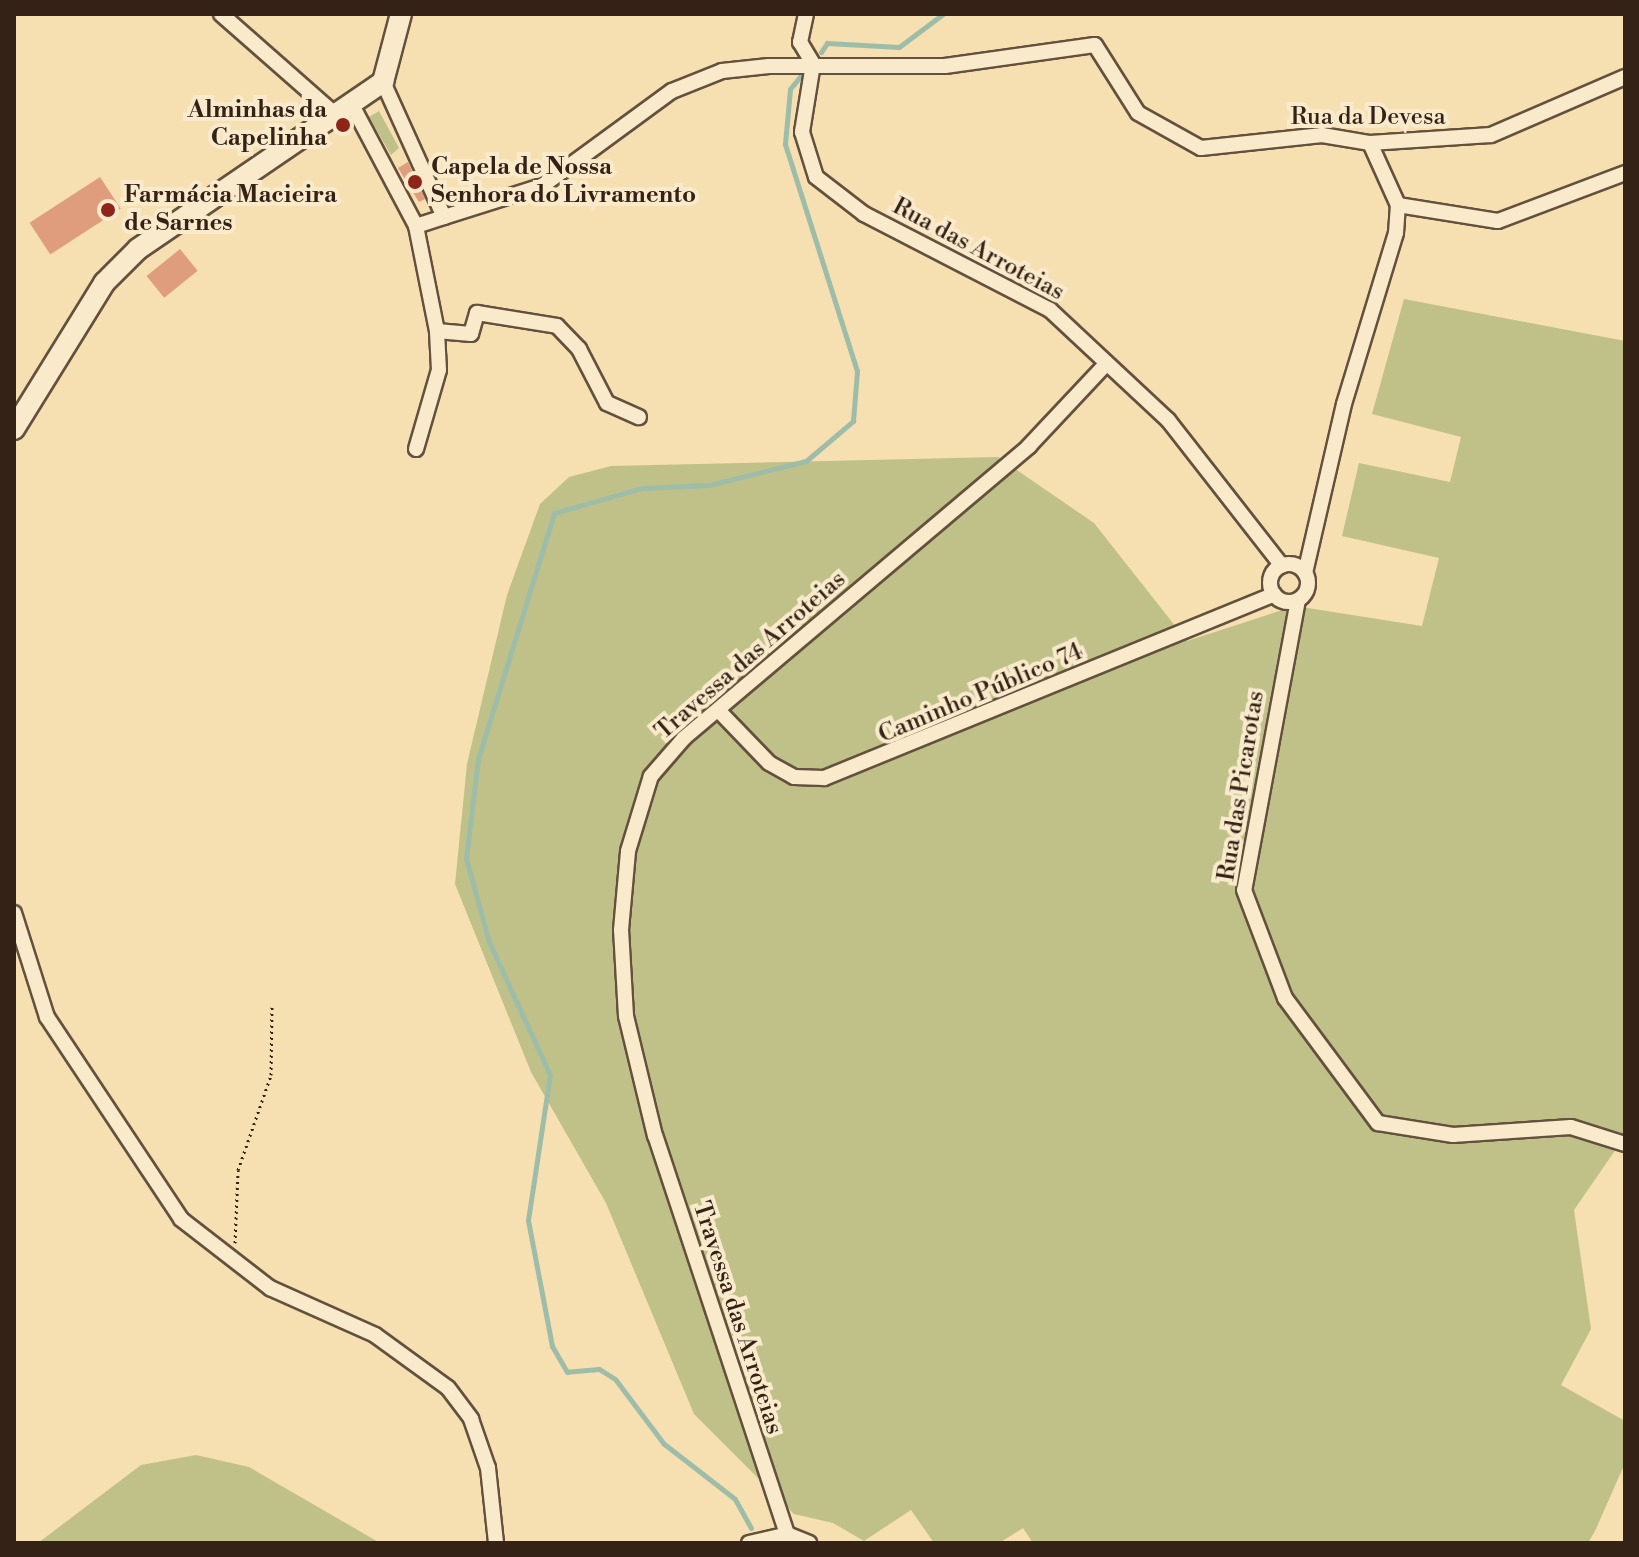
<!DOCTYPE html>
<html>
<head>
<meta charset="utf-8">
<style>
	body { margin:0 }
	#map { position:relative; width:1639px; height:1557px; overflow:hidden; background:#f6dfb1; font-family:"Libre Bodoni",serif }
	div>[style] { position:absolute }
	.green>* { inset:0; background:#bfc189 }
	.stream>* { height:5px; margin:-2.5px; padding:0 2.5px; transform-origin:2.5px; border-radius:2.5px; background:#9dbda8 }
	.building>* { inset:0; background:#e09d7d; transform-origin:0 0 }
	.path>* { height:3px; margin-top:-1.5px; transform-origin:0; background:repeating-linear-gradient(90deg,#342216 0 2px,transparent 0 6px) }
	.roads { filter:drop-shadow(2px 0 #64513d) drop-shadow(-2px 0 #64513d) drop-shadow(0 2px #64513d) drop-shadow(0 -2px #64513d) }
	.street>* { height:14px; margin:-7px; padding:0 7px; transform-origin:7px; border-radius:7px; background:#f9eacc }
	.street>.ring { margin:-7px; padding:0; box-sizing:content-box; background:none; border:14px solid #f9eacc; border-radius:50% }
	.secondary>* { height:20px; margin:-10px; padding:0 10px; transform-origin:10px; border-radius:10px; background:#f9eacc }
	.dots>* { width:22px; height:22px; translate:-50% -50%; box-sizing:border-box; border:4px solid #f9eacc; border-radius:50% }
	span { translate:-50% -50%; white-space:nowrap; text-align:center; line-height:1.15; -webkit-text-stroke:8px #f9eacc; paint-order:stroke }
	.poi-label { font-size:24px; color:#342216; font-weight:700 }
	.right { translate:-100% -50%; text-align:right }
	.left { translate:0 -50%; text-align:left }
	.street-label { font-size:24px; color:#342216 }
	.frame { position:absolute; inset:0; border:16px solid #342216; pointer-events:none }
</style>
</head>
<body>
<div id="map">
	<div class="green">
		<i style="clip-path:polygon(379px 111px,399px 148px,391px 155px,369px 117px)"></i>
		<i style="clip-path:polygon(1404px 299px,1625px 341px,1625px 1136px,1574px 1210px,1591px 1329px,1561px 1385px,1625px 1421px,1625px 1463px,1595px 1531px,1588px 1543px,1033px 1543px,1023px 1528px,999px 1543px,934px 1543px,911px 1510px,864px 1541px,833px 1523px,794px 1514px,694px 1414px,606px 1203px,531px 1072px,455px 884px,467px 764px,507px 595px,540px 504px,569px 477px,611px 466px,998px 457px,1094px 523px,1187px 641px,1295px 606px,1422px 626px,1439px 558px,1342px 536px,1359px 463px,1450px 482px,1461px 437px,1372px 414px)"></i>
		<i style="clip-path:polygon(196px 1455px,249px 1467px,380px 1543px,38px 1543px,141px 1465px)"></i>
	</div>
	<div class="stream">
		<i style="left:821px;top:52px;width:11px;rotate:-56deg"></i>
		<i style="left:827px;top:43px;width:72px;rotate:3.2deg"></i>
		<i style="left:899px;top:47px;width:55px;rotate:-36.9deg"></i>
		<i style="left:751px;top:1528px;width:33px;rotate:-119deg"></i>
		<i style="left:735px;top:1499px;width:90px;rotate:-142.2deg"></i>
		<i style="left:664px;top:1444px;width:81px;rotate:-127deg"></i>
		<i style="left:615px;top:1379px;width:19px;rotate:-148deg"></i>
		<i style="left:599px;top:1369px;width:32px;rotate:175deg"></i>
		<i style="left:567px;top:1372px;width:30px;rotate:-120deg"></i>
		<i style="left:552px;top:1346px;width:128px;rotate:-100.8deg"></i>
		<i style="left:528px;top:1220px;width:147px;rotate:-81.4deg"></i>
		<i style="left:550px;top:1075px;width:146px;rotate:-114.6deg"></i>
		<i style="left:489px;top:942px;width:87px;rotate:-105.3deg"></i>
		<i style="left:466px;top:858px;width:100px;rotate:-83.1deg"></i>
		<i style="left:478px;top:759px;width:257px;rotate:-72.8deg"></i>
		<i style="left:554px;top:513px;width:91px;rotate:-15.9deg"></i>
		<i style="left:642px;top:488px;width:67px;rotate:-2.6deg"></i>
		<i style="left:709px;top:485px;width:100px;rotate:-13.9deg"></i>
		<i style="left:806px;top:461px;width:62px;rotate:-40.4deg"></i>
		<i style="left:853px;top:421px;width:50px;rotate:-85.4deg"></i>
		<i style="left:857px;top:371px;width:238px;rotate:-107.6deg"></i>
		<i style="left:785px;top:144px;width:55px;rotate:-84.8deg"></i>
		<i style="left:790px;top:89px;width:21px;rotate:-51deg"></i>
	</div>
	<div class="building">
		<i style="clip-path:polygon(408px 162px,425px 199px,419px 202px,398px 168px)"></i>
		<i style="left:100px;top:177px;width:38px;height:84px;rotate:57deg"></i>
		<i style="left:180px;top:249px;width:28px;height:43px;rotate:51deg"></i>
	</div>
	<div class="path">
		<i style="left:235px;top:1243px;width:73px;rotate:-87.6deg"></i>
		<i style="left:238px;top:1170px;width:101px;rotate:-70.8deg"></i>
		<i style="left:271px;top:1075px;width:68px;rotate:-89.2deg"></i>
	</div>
	<div class="roads">
		<div class="street">
			<i style="left:221px;top:14px;width:152px;rotate:41.3deg"></i>
			<i style="left:806px;top:14px;width:29px;rotate:102deg"></i>
			<i style="left:800px;top:42px;width:26px;rotate:59deg"></i>
			<i style="left:813px;top:64px;width:69px;rotate:99.2deg"></i>
			<i style="left:802px;top:132px;width:47px;rotate:72.7deg"></i>
			<i style="left:816px;top:177px;width:61px;rotate:37.6deg"></i>
			<i style="left:864px;top:214px;width:209px;rotate:27.3deg"></i>
			<i style="left:1050px;top:310px;width:161px;rotate:43deg"></i>
			<i style="left:1168px;top:420px;width:185px;rotate:52deg"></i>
			<i style="left:352px;top:105px;width:137px;rotate:62.1deg"></i>
			<i style="left:416px;top:226px;width:29px;rotate:-18deg"></i>
			<i style="left:444px;top:217px;width:148px;rotate:-114.3deg"></i>
			<i style="left:1398px;top:205px;width:101px;rotate:9.1deg"></i>
			<i style="left:1498px;top:221px;width:136px;rotate:-20.7deg"></i>
			<i style="left:444px;top:217px;width:103px;rotate:-17.6deg"></i>
			<i style="left:542px;top:186px;width:161px;rotate:-36.2deg"></i>
			<i style="left:672px;top:91px;width:54px;rotate:-21.8deg"></i>
			<i style="left:722px;top:71px;width:47px;rotate:-6.1deg"></i>
			<i style="left:769px;top:66px;width:176px"></i>
			<i style="left:945px;top:66px;width:151px;rotate:-8deg"></i>
			<i style="left:1095px;top:45px;width:80px;rotate:57.7deg"></i>
			<i style="left:1138px;top:113px;width:72px;rotate:29.1deg"></i>
			<i style="left:1201px;top:148px;width:122px;rotate:-6.1deg"></i>
			<i style="left:1322px;top:135px;width:49px;rotate:9.5deg"></i>
			<i style="left:1370px;top:143px;width:121px;rotate:-3.8deg"></i>
			<i style="left:1491px;top:135px;width:146px;rotate:-23.4deg"></i>
			<i style="left:416px;top:226px;width:107px;rotate:78.7deg"></i>
			<i style="left:437px;top:331px;width:34px;rotate:5deg"></i>
			<i style="left:471px;top:334px;width:22px;rotate:-74deg"></i>
			<i style="left:477px;top:313px;width:81px;rotate:9.2deg"></i>
			<i style="left:557px;top:326px;width:32px;rotate:46deg"></i>
			<i style="left:579px;top:349px;width:61px;rotate:62.6deg"></i>
			<i style="left:607px;top:403px;width:35px;rotate:24deg"></i>
			<i style="left:416px;top:449px;width:82px;rotate:-73.8deg"></i>
			<i style="left:439px;top:370px;width:39px;rotate:-93deg"></i>
			<i class="ring" style="left:1270px;top:564px;width:24px;height:24px"></i>
			<i style="left:1305px;top:573px;width:173px;rotate:-77deg"></i>
			<i style="left:1344px;top:404px;width:179px;rotate:-73.1deg"></i>
			<i style="left:1396px;top:233px;width:28px;rotate:-86deg"></i>
			<i style="left:1398px;top:205px;width:68px;rotate:-114.3deg"></i>
			<i style="left:1298px;top:600px;width:295px;rotate:100.5deg"></i>
			<i style="left:1244px;top:890px;width:116px;rotate:69.2deg"></i>
			<i style="left:1285px;top:998px;width:156px;rotate:53.4deg"></i>
			<i style="left:1378px;top:1123px;width:76px;rotate:9.1deg"></i>
			<i style="left:1453px;top:1135px;width:118px;rotate:-3.9deg"></i>
			<i style="left:1571px;top:1127px;width:57px;rotate:17.5deg"></i>
			<i style="left:719px;top:711px;width:72px;rotate:46.1deg"></i>
			<i style="left:769px;top:763px;width:29px;rotate:29deg"></i>
			<i style="left:794px;top:777px;width:30px;rotate:2deg"></i>
			<i style="left:824px;top:778px;width:486px;rotate:-22.2deg"></i>
			<i style="left:14px;top:913px;width:109px;rotate:72.4deg"></i>
			<i style="left:47px;top:1017px;width:242px;rotate:56.4deg"></i>
			<i style="left:181px;top:1219px;width:113px;rotate:37.8deg"></i>
			<i style="left:270px;top:1288px;width:115px;rotate:24.1deg"></i>
			<i style="left:375px;top:1335px;width:90px;rotate:36deg"></i>
			<i style="left:448px;top:1388px;width:39px;rotate:53deg"></i>
			<i style="left:471px;top:1419px;width:52px;rotate:70.9deg"></i>
			<i style="left:488px;top:1468px;width:75px;rotate:83.9deg"></i>
			<i style="left:787px;top:1534px;width:419px;rotate:-108.3deg"></i>
			<i style="left:655px;top:1136px;width:123px;rotate:-103.6deg"></i>
			<i style="left:626px;top:1016px;width:86px;rotate:-93.3deg"></i>
			<i style="left:621px;top:930px;width:79px;rotate:-84.9deg"></i>
			<i style="left:628px;top:851px;width:78px;rotate:-73deg"></i>
			<i style="left:651px;top:776px;width:50px;rotate:-49deg"></i>
			<i style="left:684px;top:738px;width:452px;rotate:-40.2deg"></i>
			<i style="left:1029px;top:446px;width:112px;rotate:-46.8deg"></i>
			<i style="left:749px;top:1543px;width:39px;rotate:-13deg"></i>
			<i style="left:787px;top:1534px;width:24px;rotate:22deg"></i>
		</div>
		<div class="secondary">
			<i style="left:14px;top:429px;width:172px;rotate:-58.3deg"></i>
			<i style="left:104px;top:283px;width:48px;rotate:-45deg"></i>
			<i style="left:138px;top:249px;width:297px;rotate:-34.3deg"></i>
			<i style="left:383px;top:82px;width:70px;rotate:-75.2deg"></i>
		</div>
	</div>
	<div class="dots">
		<i style="left:343px;top:125px;background:#8f2418"></i>
		<i style="left:415px;top:182px;background:#8f2418"></i>
		<i style="left:108px;top:210px;background:#8f2418"></i>
	</div>
	<div class="poi-label">
		<span class="right" style="left:327px;top:125px">Alminhas da<br>Capelinha</span>
		<span class="left" style="left:431px;top:182px">Capela de Nossa<br>Senhora do Livramento</span>
		<span class="left" style="left:124px;top:210px">Farmácia Macieira<br>de Sarnes</span>
	</div>
	<div class="street-label">
		<span style="left:1368px;top:118px">Rua da Devesa</span>
		<span style="left:978px;top:250px;rotate:28deg">Rua das Arroteias</span>
		<span style="left:751px;top:656px;rotate:-41deg">Travessa das Arroteias</span>
		<span style="left:981px;top:694px;rotate:-23deg">Caminho Público 74</span>
		<span style="left:1242px;top:786px;rotate:-81deg">Rua das Picarotas</span>
		<span style="left:737px;top:1318px;rotate:72deg">Travessa das Arroteias</span>
	</div>
	<div class="frame"></div>
</div>
</body>
</html>
